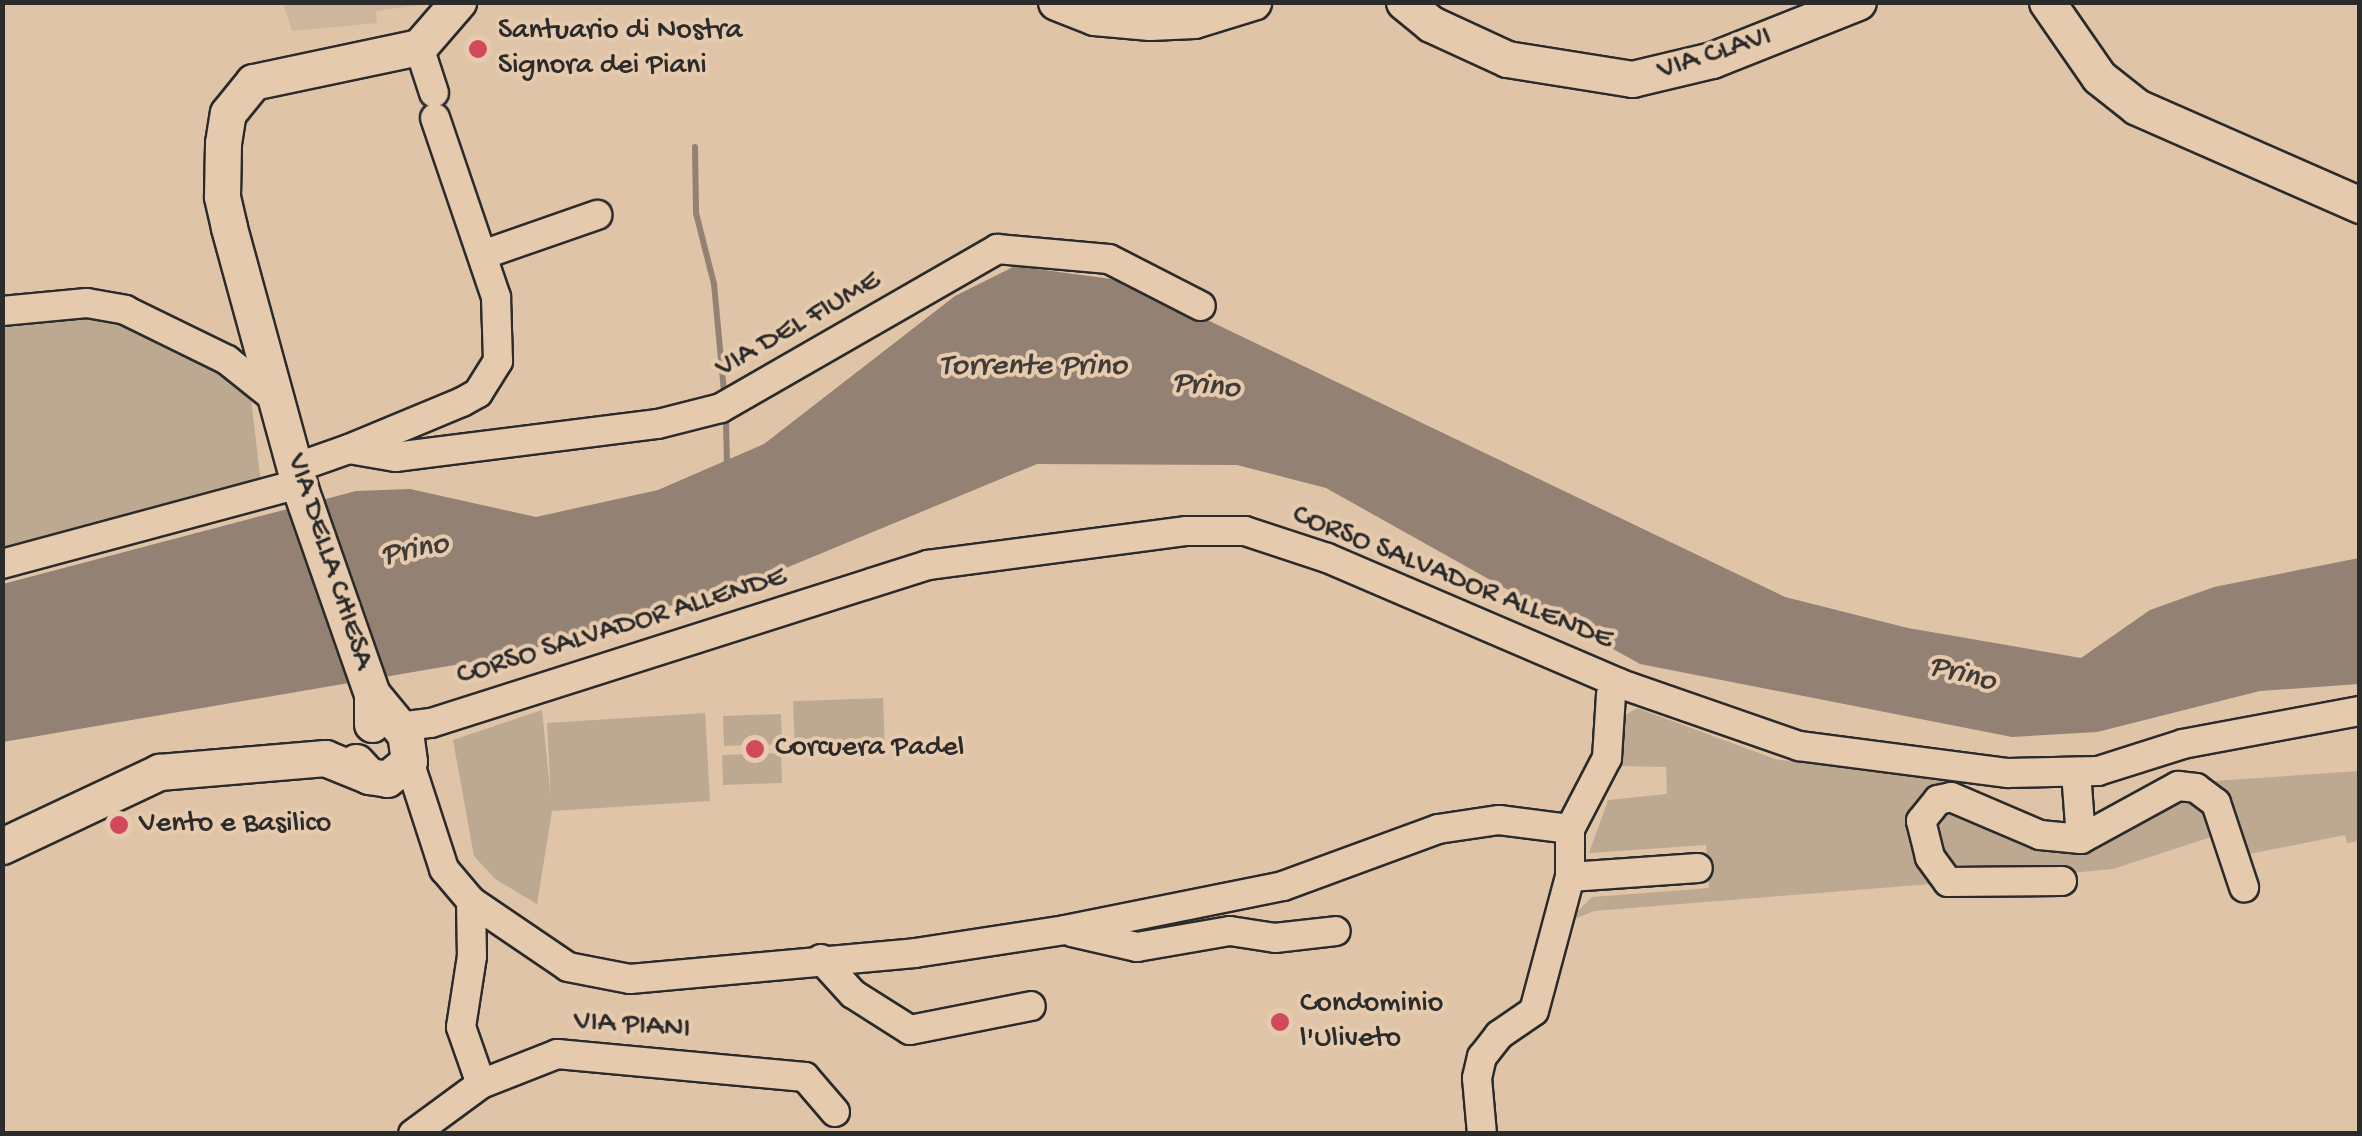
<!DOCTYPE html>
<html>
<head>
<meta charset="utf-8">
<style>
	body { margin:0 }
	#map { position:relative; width:2362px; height:1136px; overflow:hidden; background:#dfc4a8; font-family:"Gochi Hand",sans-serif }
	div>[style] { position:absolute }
	.built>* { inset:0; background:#ceb69c }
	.green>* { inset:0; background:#bda891; transform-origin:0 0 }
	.water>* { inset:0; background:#938273 }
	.stream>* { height:6px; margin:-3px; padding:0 3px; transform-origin:3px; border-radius:3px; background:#938273 }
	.roads { filter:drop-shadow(2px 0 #2b2b2b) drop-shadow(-2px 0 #2b2b2b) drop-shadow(0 2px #2b2b2b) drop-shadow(0 -2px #2b2b2b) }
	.minor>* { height:28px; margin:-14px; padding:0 14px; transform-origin:14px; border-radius:14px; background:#e6caad }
	.major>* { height:35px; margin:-17.5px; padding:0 17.5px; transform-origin:17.5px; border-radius:17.5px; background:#e6caad }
	.dots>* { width:28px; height:28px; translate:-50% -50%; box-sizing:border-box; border:5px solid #e6caad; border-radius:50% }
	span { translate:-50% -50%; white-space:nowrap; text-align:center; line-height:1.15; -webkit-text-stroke:8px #e6caad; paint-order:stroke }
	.poi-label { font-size:30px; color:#2b2b2b }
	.left { translate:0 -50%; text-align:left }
	.street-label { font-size:30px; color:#2b2b2b }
	.water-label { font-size:32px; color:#403c39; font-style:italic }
	.frame { position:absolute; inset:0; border:5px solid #2b2b2b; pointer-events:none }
</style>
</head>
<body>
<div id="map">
	<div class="built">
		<i style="clip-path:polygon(442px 2px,376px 11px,377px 23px,292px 31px,283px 3px)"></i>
	</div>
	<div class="green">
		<i style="clip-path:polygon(88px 309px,156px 326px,250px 391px,261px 483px,3px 553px,3px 315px)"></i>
		<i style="left:883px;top:698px;width:49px;height:90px;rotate:88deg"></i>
		<i style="clip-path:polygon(1637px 708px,1775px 759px,1945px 781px,1907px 831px,1931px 884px,1594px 911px,1567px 922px,1592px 897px,1709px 888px,1706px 845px,1589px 853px,1608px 800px,1667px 794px,1666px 767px,1618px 766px,1624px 716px)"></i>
		<i style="clip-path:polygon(542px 710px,551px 799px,547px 723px,705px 713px,710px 801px,552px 811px,537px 904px,495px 879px,474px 856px,453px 740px)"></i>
		<i style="left:781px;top:714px;width:30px;height:58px;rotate:88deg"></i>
		<i style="left:781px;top:753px;width:30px;height:59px;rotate:88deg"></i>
		<i style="clip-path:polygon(2359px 771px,2359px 841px,2347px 843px,2345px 835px,2244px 855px,2230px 800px,2215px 781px)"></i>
		<i style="clip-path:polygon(2176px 796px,2200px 800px,2216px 830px,2211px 837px,2113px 869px,2071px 873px,2069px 867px,1949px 869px,1931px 820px,1943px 805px,2039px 845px)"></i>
	</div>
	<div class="water">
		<i style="clip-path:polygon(1015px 266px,1126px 281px,1785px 597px,1908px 628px,2081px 658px,2150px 610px,2214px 587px,2359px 558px,2359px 684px,2260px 691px,2097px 732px,2012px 737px,1640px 664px,1326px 488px,1237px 465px,1037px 464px,769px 575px,513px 655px,3px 742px,3px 584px,356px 491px,410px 489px,536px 517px,658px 490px,764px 444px,955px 296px)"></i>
	</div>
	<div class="stream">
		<i style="left:695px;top:147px;width:66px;rotate:89.1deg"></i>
		<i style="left:696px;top:213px;width:73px;rotate:75.8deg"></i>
		<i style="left:714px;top:284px;width:108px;rotate:84.7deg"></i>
		<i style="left:726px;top:421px;width:43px;rotate:88.7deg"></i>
	</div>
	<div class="roads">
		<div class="minor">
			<i style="left:419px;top:47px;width:48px;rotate:71.9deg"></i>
			<i style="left:485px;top:254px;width:119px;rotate:-19.2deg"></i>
			<i style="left:2px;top:311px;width:85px;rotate:-5.4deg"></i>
			<i style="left:87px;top:303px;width:39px;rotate:10deg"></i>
			<i style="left:125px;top:310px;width:114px;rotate:26.1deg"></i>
			<i style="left:227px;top:360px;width:64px;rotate:38.7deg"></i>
			<i style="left:349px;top:449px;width:122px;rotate:-22.6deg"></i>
			<i style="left:462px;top:402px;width:18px;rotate:-29deg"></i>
			<i style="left:478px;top:393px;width:38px;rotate:-58deg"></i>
			<i style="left:498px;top:361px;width:64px;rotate:-91.8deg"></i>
			<i style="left:496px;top:297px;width:189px;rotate:-108.8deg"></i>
			<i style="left:295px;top:468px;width:57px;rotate:-19.4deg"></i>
			<i style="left:349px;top:449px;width:47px;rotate:9.9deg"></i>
			<i style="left:395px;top:457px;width:265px;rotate:-7.2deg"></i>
			<i style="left:658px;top:424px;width:65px;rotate:-14.3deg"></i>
			<i style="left:721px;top:408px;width:319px;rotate:-29.9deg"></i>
			<i style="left:997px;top:249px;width:112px;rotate:5.1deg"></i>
			<i style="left:1109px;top:259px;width:103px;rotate:27.1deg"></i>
			<i style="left:2px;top:564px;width:308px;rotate:-15.1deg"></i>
			<i style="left:398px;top:727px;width:33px;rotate:-7deg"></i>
			<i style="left:431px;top:723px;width:522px;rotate:-17.64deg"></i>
			<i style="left:928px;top:565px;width:261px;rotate:-7.5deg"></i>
			<i style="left:1187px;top:531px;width:58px"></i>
			<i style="left:1245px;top:531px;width:86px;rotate:18.2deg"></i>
			<i style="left:1327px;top:558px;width:317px;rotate:23.2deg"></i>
			<i style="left:1618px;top:683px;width:192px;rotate:19.2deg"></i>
			<i style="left:1799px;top:746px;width:211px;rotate:7.4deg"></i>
			<i style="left:2008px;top:773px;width:90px;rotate:-1.3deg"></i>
			<i style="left:2098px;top:771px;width:89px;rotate:-17.6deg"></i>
			<i style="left:2183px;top:744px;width:180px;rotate:-10.6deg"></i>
			<i style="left:409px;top:761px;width:114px;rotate:72deg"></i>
			<i style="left:444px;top:869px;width:42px;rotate:49.8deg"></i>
			<i style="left:471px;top:901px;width:117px;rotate:34.2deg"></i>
			<i style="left:568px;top:967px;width:63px;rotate:11deg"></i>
			<i style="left:630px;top:979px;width:286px;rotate:-5.2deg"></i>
			<i style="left:915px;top:953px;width:152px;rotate:-8.7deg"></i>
			<i style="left:1065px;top:930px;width:222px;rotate:-11.4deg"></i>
			<i style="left:1283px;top:886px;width:165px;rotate:-20.2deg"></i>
			<i style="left:1438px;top:829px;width:62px;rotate:-8.4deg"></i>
			<i style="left:1499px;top:820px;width:72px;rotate:7.2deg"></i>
			<i style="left:1570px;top:829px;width:80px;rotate:-62.5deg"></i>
			<i style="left:1607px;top:758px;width:63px;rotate:-86.4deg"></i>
			<i style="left:1611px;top:695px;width:14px;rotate:-60deg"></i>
			<i style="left:2076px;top:772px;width:67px;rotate:85.7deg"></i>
			<i style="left:1570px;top:877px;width:128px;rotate:-4deg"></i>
			<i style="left:2062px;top:881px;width:114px;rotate:179.5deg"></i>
			<i style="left:1948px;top:882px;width:31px;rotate:-126deg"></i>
			<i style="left:1930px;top:857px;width:37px;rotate:-104deg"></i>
			<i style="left:1921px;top:821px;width:27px;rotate:-51deg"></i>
			<i style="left:1938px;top:800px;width:13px;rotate:-13deg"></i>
			<i style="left:1951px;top:797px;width:97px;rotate:23.1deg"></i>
			<i style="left:2040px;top:835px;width:41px;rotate:5.6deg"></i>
			<i style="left:2081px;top:839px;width:111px;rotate:-28.7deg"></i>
			<i style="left:2178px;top:786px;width:18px;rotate:6deg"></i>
			<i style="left:2196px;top:788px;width:25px;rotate:37deg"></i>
			<i style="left:2216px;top:803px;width:89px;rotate:71.6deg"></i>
			<i style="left:471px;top:901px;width:55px;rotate:89deg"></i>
			<i style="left:472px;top:956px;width:72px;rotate:98.8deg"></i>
			<i style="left:461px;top:1027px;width:60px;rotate:70.7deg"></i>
			<i style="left:1072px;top:932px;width:67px;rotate:13deg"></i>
			<i style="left:1137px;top:947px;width:94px;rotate:-9.8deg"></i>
			<i style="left:1230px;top:931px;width:46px;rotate:8.8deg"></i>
			<i style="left:1275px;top:938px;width:61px;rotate:-6.5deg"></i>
			<i style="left:821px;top:959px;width:47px;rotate:47.6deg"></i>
			<i style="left:853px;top:994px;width:67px;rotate:32.3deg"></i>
			<i style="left:910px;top:1030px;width:123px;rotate:-11.2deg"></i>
			<i style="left:413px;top:1134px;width:84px;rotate:-36.3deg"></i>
			<i style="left:481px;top:1084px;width:82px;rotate:-21.5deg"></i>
			<i style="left:557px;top:1054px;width:249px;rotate:5.3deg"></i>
			<i style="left:805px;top:1077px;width:46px;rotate:49.4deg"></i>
			<i style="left:1482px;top:1134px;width:56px;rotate:-95.1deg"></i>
			<i style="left:1477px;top:1078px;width:22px;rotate:-77deg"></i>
			<i style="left:1482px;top:1057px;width:28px;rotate:-52deg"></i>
			<i style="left:1499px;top:1035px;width:42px;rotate:-34.4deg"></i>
			<i style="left:1534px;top:1011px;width:139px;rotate:-75deg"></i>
			<i style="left:1570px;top:877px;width:48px;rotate:-90deg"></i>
		</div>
		<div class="major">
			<i style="left:1056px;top:2px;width:41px;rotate:21.5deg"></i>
			<i style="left:1094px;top:17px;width:56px;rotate:5.1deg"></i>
			<i style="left:1150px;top:22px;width:44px;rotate:-2.6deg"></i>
			<i style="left:1194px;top:20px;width:62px;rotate:-17deg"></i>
			<i style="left:1404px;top:2px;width:35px;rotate:39deg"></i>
			<i style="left:1431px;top:24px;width:84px;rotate:24.7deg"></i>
			<i style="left:1507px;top:59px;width:127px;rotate:9.1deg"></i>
			<i style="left:1632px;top:79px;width:82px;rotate:-13.4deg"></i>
			<i style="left:1712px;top:60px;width:157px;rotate:-21.7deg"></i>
			<i style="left:2047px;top:2px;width:91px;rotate:55.3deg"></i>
			<i style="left:2099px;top:77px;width:48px;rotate:38.3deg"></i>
			<i style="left:2137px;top:107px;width:244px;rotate:23.7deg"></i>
			<i style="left:372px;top:724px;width:30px;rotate:-90deg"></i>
			<i style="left:372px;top:694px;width:215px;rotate:-109.3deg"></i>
			<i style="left:301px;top:491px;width:274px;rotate:-105.3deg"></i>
			<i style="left:229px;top:227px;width:32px;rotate:-103deg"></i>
			<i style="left:222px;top:196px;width:53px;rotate:-88.9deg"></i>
			<i style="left:223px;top:143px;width:30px;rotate:-81deg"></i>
			<i style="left:228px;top:113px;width:40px;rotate:-51deg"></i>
			<i style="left:253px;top:82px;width:170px;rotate:-11.9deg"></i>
			<i style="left:419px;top:47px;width:60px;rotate:-49.1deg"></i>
			<i style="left:356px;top:762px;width:19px;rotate:47deg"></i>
			<i style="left:369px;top:776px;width:18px;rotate:9deg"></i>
			<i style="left:387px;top:779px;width:28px;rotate:-39deg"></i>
			<i style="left:409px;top:761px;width:27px;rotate:-98deg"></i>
			<i style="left:405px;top:734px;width:52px;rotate:-129.5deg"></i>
			<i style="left:2px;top:846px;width:174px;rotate:-25.2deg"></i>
			<i style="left:159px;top:772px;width:167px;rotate:-4.8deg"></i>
			<i style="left:325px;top:758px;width:48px;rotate:22.2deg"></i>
		</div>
	</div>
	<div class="dots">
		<i style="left:478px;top:49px;background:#d1495b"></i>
		<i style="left:755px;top:749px;background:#d1495b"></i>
		<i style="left:119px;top:825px;background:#d1495b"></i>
		<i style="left:1280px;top:1022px;background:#d1495b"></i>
	</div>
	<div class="poi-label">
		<span class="left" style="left:498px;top:49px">Santuario di Nostra<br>Signora dei Piani</span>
		<span class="left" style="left:775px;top:749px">Corcuera Padel</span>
		<span class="left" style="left:139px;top:825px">Vento e Basilico</span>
		<span class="left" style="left:1300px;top:1022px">Condominio<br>l'Uliveto</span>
	</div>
	<div class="street-label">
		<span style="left:1715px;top:55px;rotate:-18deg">VIA CLAVI</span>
		<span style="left:799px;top:326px;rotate:-30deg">VIA DEL FIUME</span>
		<span style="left:328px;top:562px;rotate:72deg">VIA DELLA CHIESA</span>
		<span style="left:1452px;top:579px;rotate:22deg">CORSO SALVADOR ALLENDE</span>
		<span style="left:622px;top:628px;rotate:-17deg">CORSO SALVADOR ALLENDE</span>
		<span style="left:632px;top:1027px;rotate:4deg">VIA PIANI</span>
	</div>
	<div class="water-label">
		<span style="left:1033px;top:367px">Torrente Prino</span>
		<span style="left:1206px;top:387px;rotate:6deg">Prino</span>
		<span style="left:415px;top:551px;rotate:-11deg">Prino</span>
		<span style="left:1962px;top:675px;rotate:15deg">Prino</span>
	</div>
	<div class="frame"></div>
</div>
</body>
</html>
